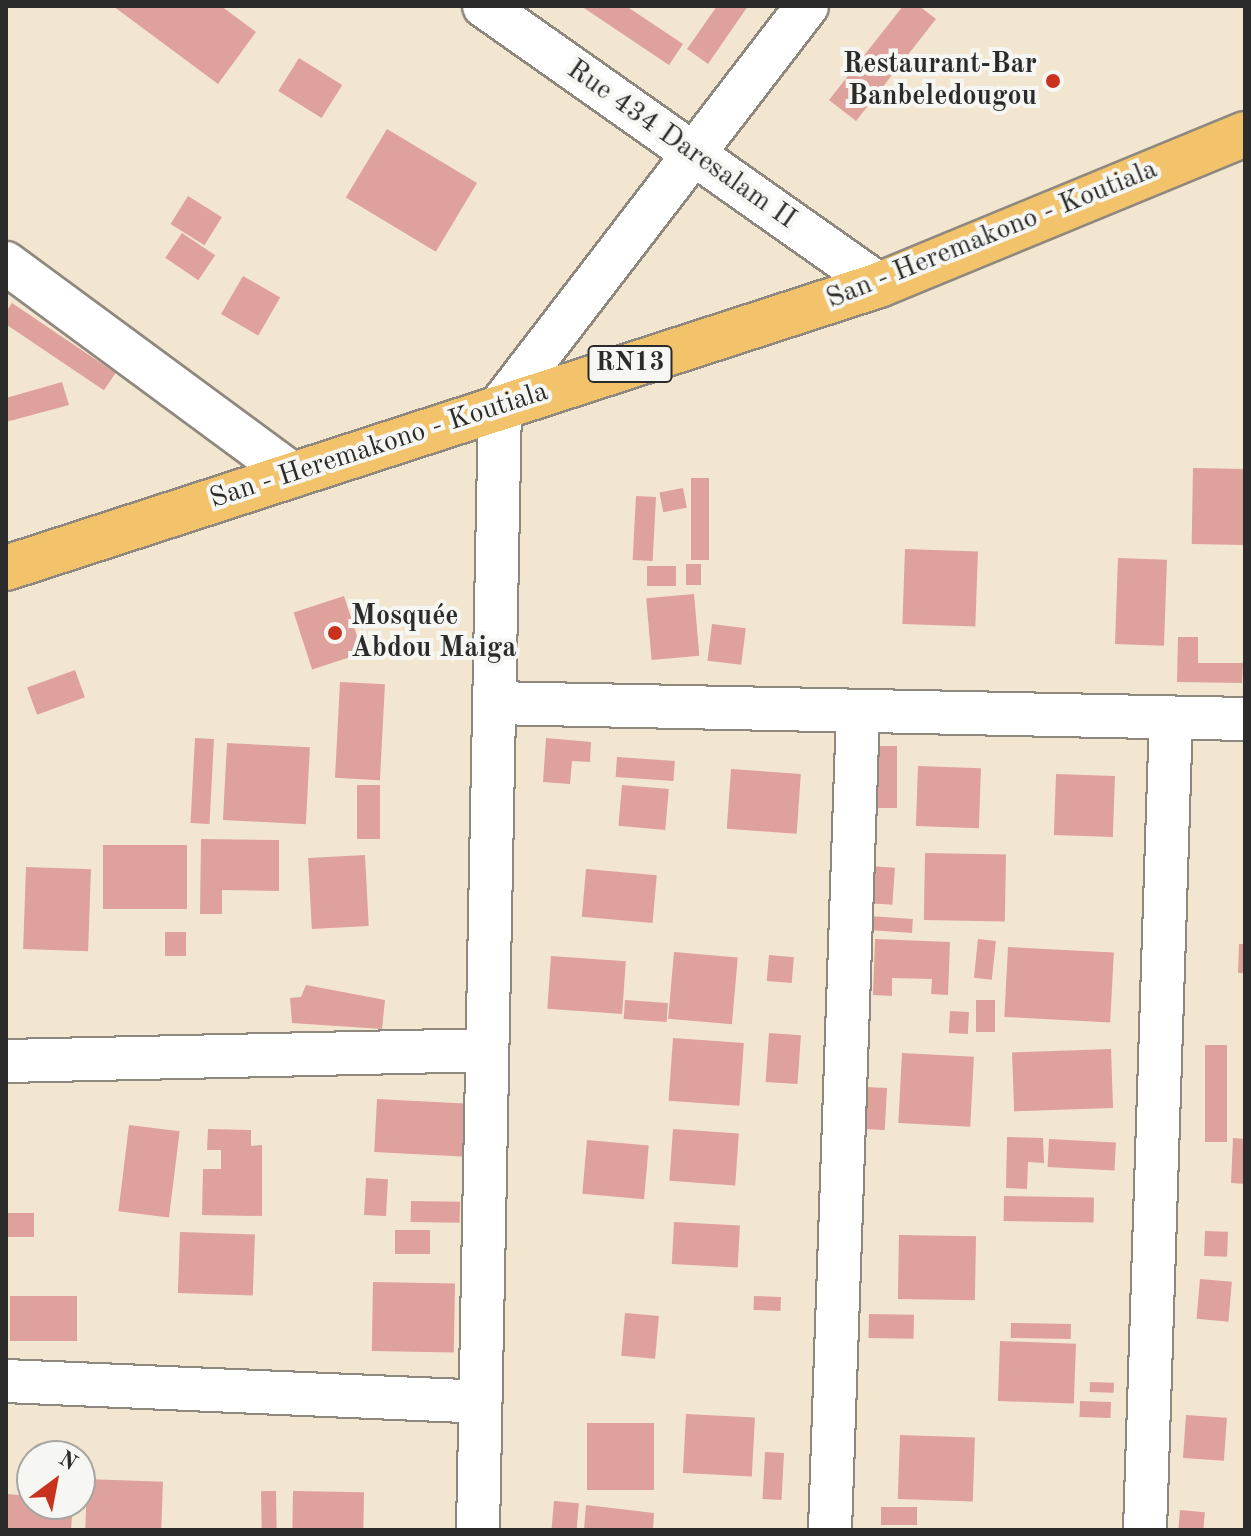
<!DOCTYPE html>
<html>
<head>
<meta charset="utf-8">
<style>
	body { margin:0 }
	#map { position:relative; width:1251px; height:1536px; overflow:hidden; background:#f3e6d1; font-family:"Old Standard TT",serif }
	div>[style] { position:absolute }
	.building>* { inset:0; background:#dfa19b; transform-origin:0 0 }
	.roads { filter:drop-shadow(2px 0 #8f887e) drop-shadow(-2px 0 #8f887e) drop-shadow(0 2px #8f887e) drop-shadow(0 -2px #8f887e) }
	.street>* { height:42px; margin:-21px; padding:0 21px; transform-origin:21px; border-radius:21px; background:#fff }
	.primary>* { height:44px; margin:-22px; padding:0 22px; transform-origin:22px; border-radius:22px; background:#f2c36a }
	.dots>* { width:22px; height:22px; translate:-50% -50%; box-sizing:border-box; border:4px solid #f6f6f2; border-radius:50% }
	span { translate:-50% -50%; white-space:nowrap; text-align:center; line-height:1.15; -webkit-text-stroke:8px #f6f6f2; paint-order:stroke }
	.shield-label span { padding:2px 6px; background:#f6f6f2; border:2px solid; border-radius:6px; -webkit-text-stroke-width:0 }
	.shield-label { font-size:26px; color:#2b2b2b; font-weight:700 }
	.poi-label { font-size:28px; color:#2b2b2b; font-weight:700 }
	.right { translate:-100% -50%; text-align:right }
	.left { translate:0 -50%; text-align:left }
	.street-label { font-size:28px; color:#2b2b2b }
	.frame { position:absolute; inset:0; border:8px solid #2b2b2b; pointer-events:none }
	.north { position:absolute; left:16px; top:1440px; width:80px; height:80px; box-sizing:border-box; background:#f6f6f2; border:2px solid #a5a5a2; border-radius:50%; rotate:32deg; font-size:22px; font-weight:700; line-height:32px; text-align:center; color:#2b2b2b }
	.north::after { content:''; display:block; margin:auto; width:28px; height:36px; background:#c8321e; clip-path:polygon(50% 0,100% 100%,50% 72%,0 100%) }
</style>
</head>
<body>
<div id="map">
	<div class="building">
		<i style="clip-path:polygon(113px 6px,221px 6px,256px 32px,218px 84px)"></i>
		<i style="clip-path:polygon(581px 6px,626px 6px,683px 44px,669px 65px)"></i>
		<i style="clip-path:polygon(717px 6px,748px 6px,708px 64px,687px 49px)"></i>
		<i style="clip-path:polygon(903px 6px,919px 6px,936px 19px,856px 121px,829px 100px)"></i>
		<i style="left:299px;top:58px;width:51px;height:39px;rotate:32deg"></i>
		<i style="left:387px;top:129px;width:105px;height:80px;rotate:31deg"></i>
		<i style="left:188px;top:196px;width:40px;height:33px;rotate:32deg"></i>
		<i style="left:182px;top:233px;width:40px;height:30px;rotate:34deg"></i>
		<i style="left:243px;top:276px;width:43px;height:44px;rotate:30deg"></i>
		<i style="left:12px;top:303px;width:125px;height:21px;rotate:34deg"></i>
		<i style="clip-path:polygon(62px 382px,69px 405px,6px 422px,6px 398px)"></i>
		<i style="left:1193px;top:468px;width:52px;height:76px;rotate:1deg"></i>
		<i style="left:691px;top:478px;width:18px;height:82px"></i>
		<i style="left:683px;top:488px;width:20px;height:24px;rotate:79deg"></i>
		<i style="left:636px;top:496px;width:20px;height:64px;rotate:3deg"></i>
		<i style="left:905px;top:549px;width:73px;height:75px;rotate:2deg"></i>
		<i style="left:1118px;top:558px;width:49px;height:86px;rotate:2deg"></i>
		<i style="left:686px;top:564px;width:15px;height:21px"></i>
		<i style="left:647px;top:566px;width:29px;height:20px"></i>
		<i style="left:694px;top:594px;width:62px;height:48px;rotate:85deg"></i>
		<i style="left:344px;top:596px;width:60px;height:53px;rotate:72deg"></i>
		<i style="left:712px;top:624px;width:34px;height:37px;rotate:7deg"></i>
		<i style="clip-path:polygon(1178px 637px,1198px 637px,1198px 663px,1243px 663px,1242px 683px,1177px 682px)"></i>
		<i style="left:75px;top:670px;width:29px;height:51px;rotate:70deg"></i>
		<i style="left:340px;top:682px;width:45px;height:96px;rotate:3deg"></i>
		<i style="left:195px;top:738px;width:19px;height:85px;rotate:3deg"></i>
		<i style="clip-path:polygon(546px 738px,591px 742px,590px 762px,572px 761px,570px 784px,543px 782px)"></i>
		<i style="left:227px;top:743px;width:83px;height:77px;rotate:3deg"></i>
		<i style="left:877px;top:746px;width:20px;height:62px"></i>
		<i style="left:617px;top:757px;width:58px;height:20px;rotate:4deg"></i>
		<i style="left:918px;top:766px;width:63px;height:60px;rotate:2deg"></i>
		<i style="left:731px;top:769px;width:70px;height:60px;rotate:4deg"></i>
		<i style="left:1056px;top:774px;width:59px;height:61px;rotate:2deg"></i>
		<i style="left:357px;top:785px;width:23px;height:54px"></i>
		<i style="left:622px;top:785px;width:47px;height:41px;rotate:5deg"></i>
		<i style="clip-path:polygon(201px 839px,279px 840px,279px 891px,222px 890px,222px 914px,200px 914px)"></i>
		<i style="left:103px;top:845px;width:84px;height:64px"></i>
		<i style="left:925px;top:853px;width:81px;height:67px;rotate:1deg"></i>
		<i style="left:365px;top:855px;width:71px;height:57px;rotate:87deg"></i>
		<i style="left:869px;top:866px;width:26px;height:37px;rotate:4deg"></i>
		<i style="left:26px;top:867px;width:65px;height:82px;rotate:2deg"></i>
		<i style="left:586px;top:869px;width:71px;height:48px;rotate:5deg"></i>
		<i style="left:869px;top:916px;width:44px;height:14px;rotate:4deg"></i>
		<i style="left:165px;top:932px;width:21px;height:24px"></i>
		<i style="clip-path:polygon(875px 939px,950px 942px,948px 995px,931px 994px,932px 979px,892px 978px,892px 996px,873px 995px)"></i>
		<i style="left:978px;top:939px;width:18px;height:39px;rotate:6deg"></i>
		<i style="clip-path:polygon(1239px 944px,1245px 944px,1245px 973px,1238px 973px)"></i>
		<i style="left:1008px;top:947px;width:106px;height:70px;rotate:3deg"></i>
		<i style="left:674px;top:952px;width:64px;height:67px;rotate:5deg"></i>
		<i style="left:769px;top:955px;width:25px;height:26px;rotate:5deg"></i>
		<i style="left:551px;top:956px;width:75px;height:53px;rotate:4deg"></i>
		<i style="clip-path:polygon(306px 985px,385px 1000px,382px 1029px,292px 1023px,290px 998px,301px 997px)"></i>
		<i style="left:625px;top:1000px;width:43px;height:19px;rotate:4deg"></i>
		<i style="left:976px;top:1000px;width:19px;height:32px"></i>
		<i style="left:950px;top:1011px;width:19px;height:22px;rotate:3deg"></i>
		<i style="left:769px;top:1033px;width:32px;height:49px;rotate:4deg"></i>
		<i style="left:673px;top:1038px;width:71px;height:63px;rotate:4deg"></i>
		<i style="left:1205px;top:1045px;width:22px;height:97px"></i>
		<i style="left:1111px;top:1049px;width:59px;height:99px;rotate:88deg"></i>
		<i style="left:902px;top:1053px;width:72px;height:70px;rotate:3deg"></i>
		<i style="left:866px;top:1087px;width:21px;height:42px;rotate:3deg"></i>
		<i style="left:377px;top:1099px;width:92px;height:53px;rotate:3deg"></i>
		<i style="left:129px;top:1125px;width:51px;height:87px;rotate:7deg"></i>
		<i style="clip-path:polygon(208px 1129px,251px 1130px,251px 1146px,262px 1145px,262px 1216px,202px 1215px,203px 1169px,221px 1169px,221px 1150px,207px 1150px)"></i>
		<i style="left:673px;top:1129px;width:66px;height:52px;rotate:4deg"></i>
		<i style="clip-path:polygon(1007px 1137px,1043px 1138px,1044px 1163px,1028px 1162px,1027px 1189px,1006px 1188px)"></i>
		<i style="clip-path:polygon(1233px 1138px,1245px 1139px,1245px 1184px,1231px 1183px)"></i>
		<i style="left:1049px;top:1139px;width:67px;height:28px;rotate:3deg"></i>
		<i style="left:587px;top:1140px;width:62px;height:54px;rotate:5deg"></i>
		<i style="left:366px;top:1178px;width:22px;height:37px;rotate:3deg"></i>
		<i style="left:1004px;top:1196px;width:90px;height:25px;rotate:1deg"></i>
		<i style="left:411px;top:1201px;width:49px;height:21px;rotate:1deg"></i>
		<i style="left:6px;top:1213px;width:28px;height:24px"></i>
		<i style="left:674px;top:1222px;width:66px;height:42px;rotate:3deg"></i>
		<i style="left:395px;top:1230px;width:35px;height:24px"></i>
		<i style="left:1205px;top:1231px;width:23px;height:25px;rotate:2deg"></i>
		<i style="left:180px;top:1232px;width:75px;height:61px;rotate:2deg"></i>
		<i style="left:899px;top:1235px;width:77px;height:64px;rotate:1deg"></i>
		<i style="left:1200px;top:1279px;width:32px;height:40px;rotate:5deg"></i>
		<i style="left:373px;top:1282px;width:82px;height:69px;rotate:1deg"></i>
		<i style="left:10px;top:1296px;width:67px;height:45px"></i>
		<i style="left:754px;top:1296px;width:27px;height:14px;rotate:2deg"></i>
		<i style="left:625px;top:1313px;width:34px;height:43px;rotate:5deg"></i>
		<i style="left:869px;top:1314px;width:45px;height:24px;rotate:1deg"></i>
		<i style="left:1011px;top:1323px;width:60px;height:15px;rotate:1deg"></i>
		<i style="left:1000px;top:1341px;width:76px;height:60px;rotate:2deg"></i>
		<i style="left:1090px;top:1382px;width:24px;height:10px;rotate:2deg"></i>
		<i style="left:1080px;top:1401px;width:31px;height:16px;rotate:2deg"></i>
		<i style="left:686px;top:1414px;width:69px;height:59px;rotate:3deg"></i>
		<i style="left:1186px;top:1415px;width:41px;height:43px;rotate:4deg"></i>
		<i style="left:587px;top:1423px;width:67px;height:67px"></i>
		<i style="left:900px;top:1435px;width:75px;height:64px;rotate:2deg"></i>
		<i style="left:765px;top:1452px;width:19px;height:47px;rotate:3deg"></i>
		<i style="left:87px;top:1479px;width:76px;height:51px;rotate:2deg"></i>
		<i style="left:276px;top:1491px;width:39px;height:15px;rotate:89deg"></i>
		<i style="left:293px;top:1491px;width:71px;height:39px;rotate:1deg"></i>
		<i style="clip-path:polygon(6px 1494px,32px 1496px,32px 1504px,73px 1504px,71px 1530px,6px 1530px)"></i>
		<i style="left:554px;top:1501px;width:25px;height:29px;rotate:5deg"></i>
		<i style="clip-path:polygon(586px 1505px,654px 1513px,653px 1530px,584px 1530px)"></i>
		<i style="left:881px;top:1507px;width:36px;height:18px"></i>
		<i style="left:1180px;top:1510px;width:25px;height:20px;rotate:5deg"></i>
	</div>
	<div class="roads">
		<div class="street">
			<i style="left:484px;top:6px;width:484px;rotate:35.2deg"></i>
			<i style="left:6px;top:263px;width:358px;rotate:36.4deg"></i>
			<i style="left:494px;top:703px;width:751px;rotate:1.22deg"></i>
			<i style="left:6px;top:1061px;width:481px;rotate:-1.3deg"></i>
			<i style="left:6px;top:1381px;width:474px;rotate:2.5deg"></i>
			<i style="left:478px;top:1530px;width:1124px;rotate:-88.88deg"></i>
			<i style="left:500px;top:406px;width:504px;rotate:-52.49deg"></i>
			<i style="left:830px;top:1530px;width:819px;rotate:-88.04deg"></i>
			<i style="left:1145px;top:1530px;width:813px;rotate:-88.17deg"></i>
		</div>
		<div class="primary">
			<i style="left:6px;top:568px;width:918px;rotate:-17.96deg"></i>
			<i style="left:879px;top:285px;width:396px;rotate:-22.4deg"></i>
		</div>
	</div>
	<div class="dots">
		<i style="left:1053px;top:81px;background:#c8321e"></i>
		<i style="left:335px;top:633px;background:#c8321e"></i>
	</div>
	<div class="shield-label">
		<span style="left:630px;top:364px">RN13</span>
	</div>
	<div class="poi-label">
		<span class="right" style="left:1037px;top:81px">Restaurant-Bar<br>Banbeledougou</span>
		<span class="left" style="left:351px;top:633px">Mosquée<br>Abdou Maiga</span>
	</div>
	<div class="street-label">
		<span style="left:681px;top:145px;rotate:35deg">Rue 434 Daresalam II</span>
		<span style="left:992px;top:235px;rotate:-22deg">San - Heremakono - Koutiala</span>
		<span style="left:379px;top:446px;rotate:-18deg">San - Heremakono - Koutiala</span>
	</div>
	<div class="frame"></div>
	<div class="north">N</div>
</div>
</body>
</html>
